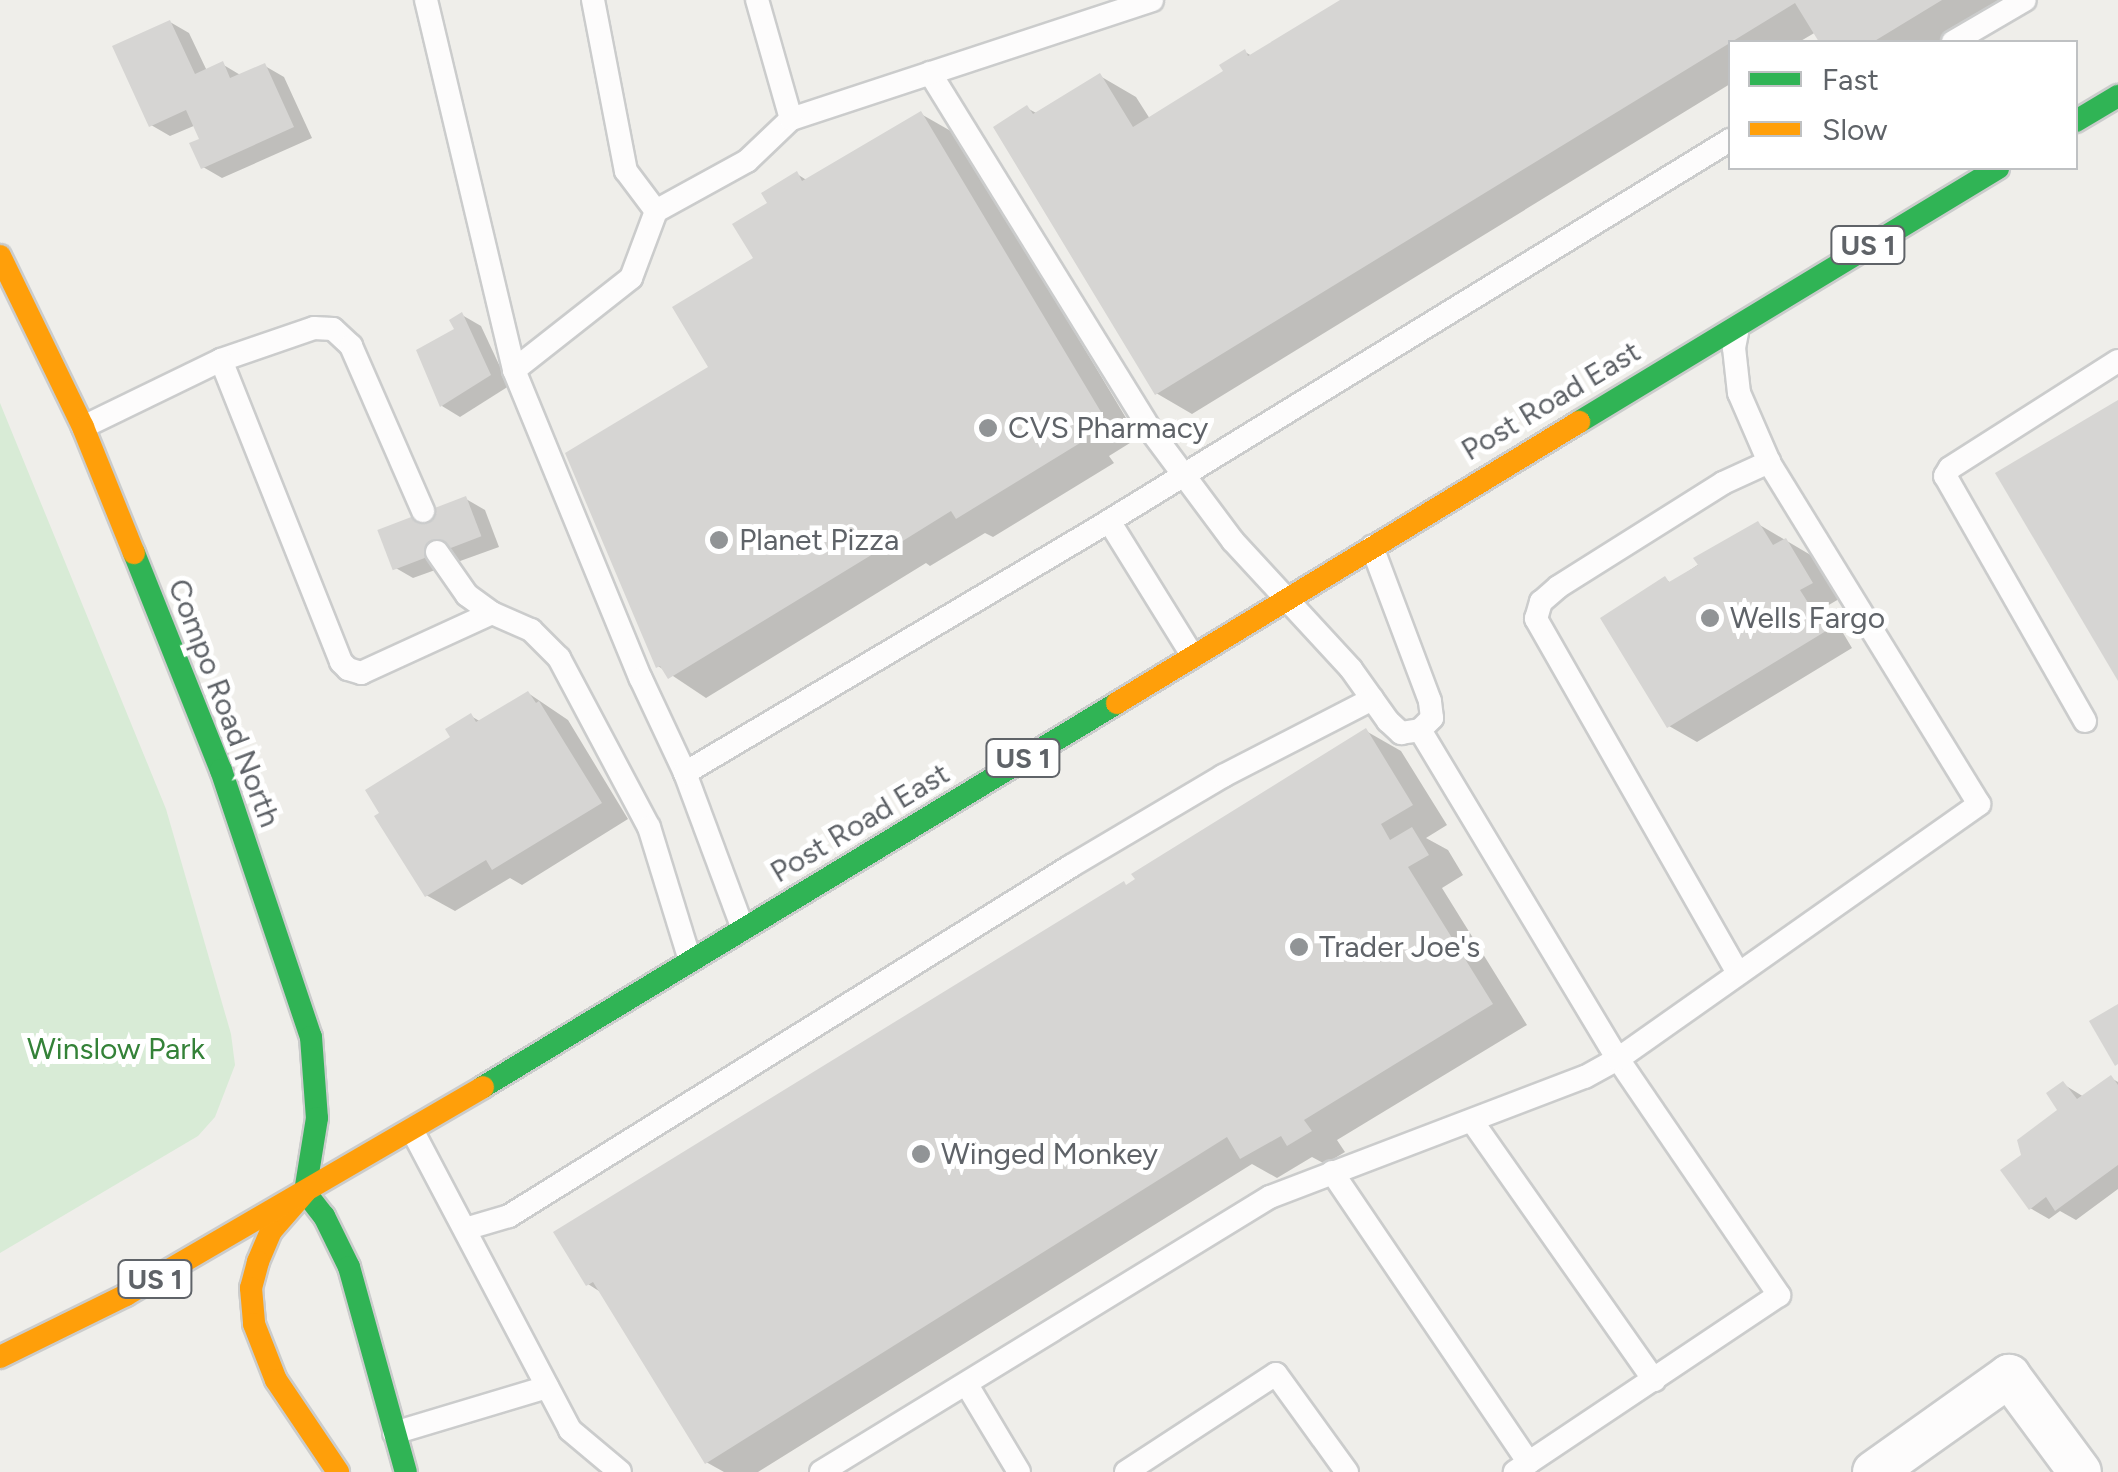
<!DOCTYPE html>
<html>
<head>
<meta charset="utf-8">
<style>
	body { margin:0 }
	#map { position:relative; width:2118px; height:1472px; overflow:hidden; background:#efeeea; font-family:Figtree,sans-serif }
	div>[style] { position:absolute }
	.green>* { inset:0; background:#d8ebd6 }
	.shadow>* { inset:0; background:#0003 }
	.building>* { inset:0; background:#d6d5d3; transform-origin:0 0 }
	.roads { filter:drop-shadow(2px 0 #cbcccc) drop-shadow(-2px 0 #cbcccc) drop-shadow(0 2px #cbcccc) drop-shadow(0 -2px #cbcccc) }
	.lane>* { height:22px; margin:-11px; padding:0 11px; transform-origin:11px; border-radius:11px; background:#fdfcfc }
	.street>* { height:42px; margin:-21px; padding:0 21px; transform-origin:21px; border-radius:21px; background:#fdfcfc }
	.fast>* { height:22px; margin:-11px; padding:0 11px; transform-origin:11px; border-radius:11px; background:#30b455 }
	.slow>* { height:22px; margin:-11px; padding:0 11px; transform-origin:11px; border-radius:11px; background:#ff9f0a }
	.dots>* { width:28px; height:28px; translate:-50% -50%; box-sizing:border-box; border:5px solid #fff; border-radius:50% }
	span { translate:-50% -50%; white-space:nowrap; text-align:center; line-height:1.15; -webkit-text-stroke:10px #fff; paint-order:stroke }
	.shield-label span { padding:2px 8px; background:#fff; border:2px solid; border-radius:8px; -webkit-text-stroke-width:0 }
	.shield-label { font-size:28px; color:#5f6368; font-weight:700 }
	.street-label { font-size:30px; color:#5f6368 }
	.poi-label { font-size:30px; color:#5f6368 }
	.left { translate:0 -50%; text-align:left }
	.park-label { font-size:30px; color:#348238 }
	.legend { position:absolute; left:1728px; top:40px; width:350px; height:130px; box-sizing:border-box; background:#fff; border:2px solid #bfc1c3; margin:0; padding:12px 18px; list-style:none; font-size:30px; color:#5f6368 }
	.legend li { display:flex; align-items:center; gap:20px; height:50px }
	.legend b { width:50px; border:2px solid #bfc1c3 }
</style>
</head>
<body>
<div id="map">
	<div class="green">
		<i style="clip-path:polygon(0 403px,166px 809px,231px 1034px,235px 1065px,215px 1117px,198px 1136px,0 1253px)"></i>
	</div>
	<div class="shadow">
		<i style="clip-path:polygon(1344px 0,2010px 0,1940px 42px,1822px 42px,1816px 32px,1799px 42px,1730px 42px,1730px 84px,1192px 414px,1156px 393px,1027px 108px,1038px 114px,1100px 76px,1136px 97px,1150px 119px,1227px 72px,1245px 52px,1252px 56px)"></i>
		<i style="clip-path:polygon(170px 22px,189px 33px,207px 71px,222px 64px,242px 76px,265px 66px,284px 77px,312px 138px,222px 178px,203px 167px,203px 140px,196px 125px,170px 136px,151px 125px)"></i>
		<i style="clip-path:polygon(921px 114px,956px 134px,1138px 438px,1109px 456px,1114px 463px,993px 537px,985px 533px,930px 566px,926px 563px,706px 698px,658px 666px,711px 368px,757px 259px,771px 204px,797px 174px,808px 181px)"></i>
		<i style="clip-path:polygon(462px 315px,481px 326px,509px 386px,460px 417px,442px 406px)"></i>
		<i style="clip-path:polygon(466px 499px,485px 510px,499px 547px,413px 578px,394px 567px)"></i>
		<i style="clip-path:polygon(1758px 524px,1814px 557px,1839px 599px,1827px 606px,1852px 648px,1697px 742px,1669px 726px,1665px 579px,1671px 583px)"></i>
		<i style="clip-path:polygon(528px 693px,568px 720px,628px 819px,522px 885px,510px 878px,455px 911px,426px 895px,454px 738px,471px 716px,481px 722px)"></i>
		<i style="clip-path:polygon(1366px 731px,1401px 751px,1447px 825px,1426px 838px,1448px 850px,1463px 875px,1442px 888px,1527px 1025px,1337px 1140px,1345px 1152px,1325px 1164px,1312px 1157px,1277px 1178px,1252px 1164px,758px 1472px,724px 1472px,706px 1462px,602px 1293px,588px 1284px,1127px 886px)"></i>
		<i style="clip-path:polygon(2111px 1078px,2118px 1082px,2118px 1189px,2076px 1220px,2060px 1211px,2049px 1219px,2030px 1208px,2024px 1156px,2061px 1111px,2063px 1084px,2084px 1097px)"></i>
	</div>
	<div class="building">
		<i style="clip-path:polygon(1340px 0,1942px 0,1873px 42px,1819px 42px,1795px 3px,1155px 395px,993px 127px,1027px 105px,1033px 114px,1100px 73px,1133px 127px,1223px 71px,1219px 65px,1245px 49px,1248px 56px)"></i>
		<i style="clip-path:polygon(170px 20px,195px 74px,223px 61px,230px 78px,265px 63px,294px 127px,201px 169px,189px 143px,199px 139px,186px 110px,149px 127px,112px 46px)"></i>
		<i style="clip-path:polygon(921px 111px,1104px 417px,1075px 435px,1080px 443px,956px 519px,951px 511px,893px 547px,891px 543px,668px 679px,660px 666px,656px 668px,565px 453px,708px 367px,672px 307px,753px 258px,732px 224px,767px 203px,761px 193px,797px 171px,802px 181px)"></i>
		<i style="clip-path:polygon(462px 312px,491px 375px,440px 407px,416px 350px,454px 329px,449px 320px)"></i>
		<i style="clip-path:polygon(2118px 400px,2118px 681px,1995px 473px)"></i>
		<i style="left:466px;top:496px;width:43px;height:95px;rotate:69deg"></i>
		<i style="clip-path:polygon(1758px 521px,1773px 545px,1786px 538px,1813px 583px,1800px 590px,1826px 631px,1667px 728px,1600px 618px,1665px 576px,1669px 582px,1698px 565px,1693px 558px)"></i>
		<i style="clip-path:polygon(528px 691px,536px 703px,539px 701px,602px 803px,492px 870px,486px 860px,425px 897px,374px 816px,379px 813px,365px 790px,450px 737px,445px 729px,471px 713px,476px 722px)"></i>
		<i style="clip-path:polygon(1366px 728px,1413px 805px,1381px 824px,1390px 840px,1412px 827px,1429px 855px,1408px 867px,1493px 1004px,1304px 1120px,1312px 1131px,1287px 1146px,1281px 1136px,1240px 1159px,1227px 1137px,705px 1464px,593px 1282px,586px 1286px,553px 1232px,1124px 881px,1126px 885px,1135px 879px,1131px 874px)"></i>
		<i style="clip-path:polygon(2118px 1004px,2118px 1064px,2115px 1066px,2089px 1021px)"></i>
		<i style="clip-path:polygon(2111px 1075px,2118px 1085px,2118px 1165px,2055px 1211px,2046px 1197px,2029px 1210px,2000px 1170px,2021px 1155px,2017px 1140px,2057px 1110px,2046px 1093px,2063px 1081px,2077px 1099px)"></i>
	</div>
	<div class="roads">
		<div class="lane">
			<i style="left:426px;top:0;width:380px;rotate:76.6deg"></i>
			<i style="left:514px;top:370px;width:334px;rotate:67.7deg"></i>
			<i style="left:641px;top:679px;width:104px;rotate:64.9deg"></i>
			<i style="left:685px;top:773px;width:166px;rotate:69.6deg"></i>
			<i style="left:593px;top:0;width:174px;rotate:79.1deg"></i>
			<i style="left:626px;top:171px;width:50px;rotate:53.1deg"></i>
			<i style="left:1953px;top:42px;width:83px;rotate:-30.3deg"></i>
			<i style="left:930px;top:73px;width:421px;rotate:58.3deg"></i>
			<i style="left:1151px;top:431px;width:137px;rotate:53.3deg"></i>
			<i style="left:1233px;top:541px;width:174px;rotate:47.3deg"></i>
			<i style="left:1351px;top:669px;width:64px;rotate:54.6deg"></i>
			<i style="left:1388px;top:721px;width:18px;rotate:43deg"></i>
			<i style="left:1401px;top:733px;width:19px;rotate:-9deg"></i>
			<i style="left:1420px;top:730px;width:17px;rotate:-45deg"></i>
			<i style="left:1432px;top:718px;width:17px;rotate:-97deg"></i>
			<i style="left:1430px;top:701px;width:165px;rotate:-110.6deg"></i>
			<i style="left:791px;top:119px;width:380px;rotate:-18.2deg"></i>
			<i style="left:221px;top:360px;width:98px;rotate:-19deg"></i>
			<i style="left:314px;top:328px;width:19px;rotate:3deg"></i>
			<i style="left:333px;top:329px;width:25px;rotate:43deg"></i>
			<i style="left:351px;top:346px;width:180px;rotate:66.4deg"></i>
			<i style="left:514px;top:370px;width:149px;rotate:-38.2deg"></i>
			<i style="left:631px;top:278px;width:72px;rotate:-69.5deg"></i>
			<i style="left:656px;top:211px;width:104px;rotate:-28.8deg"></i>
			<i style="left:747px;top:161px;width:61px;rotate:-43.7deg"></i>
			<i style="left:791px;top:119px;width:124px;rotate:-105.9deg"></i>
			<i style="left:83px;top:427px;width:153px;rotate:-25.9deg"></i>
			<i style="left:221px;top:360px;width:325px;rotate:68.3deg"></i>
			<i style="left:341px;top:662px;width:10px;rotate:45deg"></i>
			<i style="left:348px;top:669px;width:14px;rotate:17deg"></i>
			<i style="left:361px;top:673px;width:144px;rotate:-24.6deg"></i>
			<i style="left:1109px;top:521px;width:158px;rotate:58.2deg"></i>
			<i style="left:437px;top:552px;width:52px;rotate:55.1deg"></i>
			<i style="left:467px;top:595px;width:31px;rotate:36deg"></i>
			<i style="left:492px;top:613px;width:43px;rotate:23.6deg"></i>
			<i style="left:531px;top:630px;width:40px;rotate:45deg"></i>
			<i style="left:559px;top:658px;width:191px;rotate:62deg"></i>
			<i style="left:649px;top:827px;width:139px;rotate:72.9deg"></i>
			<i style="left:2085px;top:721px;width:282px;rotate:-119.7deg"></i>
			<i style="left:1945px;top:476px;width:9px;rotate:-58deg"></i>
			<i style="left:1950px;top:468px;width:199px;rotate:-32.5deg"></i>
			<i style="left:1420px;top:730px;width:384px;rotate:59deg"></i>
			<i style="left:1618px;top:1059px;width:286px;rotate:55.7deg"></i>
			<i style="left:1779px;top:1295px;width:318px;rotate:146.2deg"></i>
			<i style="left:685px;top:773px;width:493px;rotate:-30.7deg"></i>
			<i style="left:1109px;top:521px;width:729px;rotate:-31.53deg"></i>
			<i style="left:1738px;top:973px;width:408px;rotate:-119.7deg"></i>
			<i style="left:1536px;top:619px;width:18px;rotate:-74deg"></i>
			<i style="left:1541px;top:602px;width:23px;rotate:-41deg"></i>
			<i style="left:1558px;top:587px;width:195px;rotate:-32.2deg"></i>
			<i style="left:1723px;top:483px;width:51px;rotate:-24.5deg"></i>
			<i style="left:1472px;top:1121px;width:317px;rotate:54.9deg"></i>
			<i style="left:412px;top:1130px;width:339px;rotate:62.2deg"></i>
			<i style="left:570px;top:1430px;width:65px;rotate:40deg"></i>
			<i style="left:1332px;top:1172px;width:351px;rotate:55.9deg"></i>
			<i style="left:465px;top:1229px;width:46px;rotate:-16.5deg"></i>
			<i style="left:509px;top:1216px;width:662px;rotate:-31.91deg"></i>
			<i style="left:1071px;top:866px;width:177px;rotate:-30.6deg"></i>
			<i style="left:1223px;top:776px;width:168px;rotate:-27.3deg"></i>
			<i style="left:967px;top:1385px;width:101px;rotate:59.1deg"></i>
			<i style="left:394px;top:1433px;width:160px;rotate:-16.7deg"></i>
			<i style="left:821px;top:1472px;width:527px;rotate:-31.49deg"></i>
			<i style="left:1270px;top:1197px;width:337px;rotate:-20.9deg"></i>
			<i style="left:1585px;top:1077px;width:38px;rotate:-29deg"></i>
			<i style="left:1618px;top:1059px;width:442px;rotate:-35.2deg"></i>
			<i style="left:1979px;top:804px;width:401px;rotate:-121.6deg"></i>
			<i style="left:1769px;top:462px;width:75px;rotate:-113.5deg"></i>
			<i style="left:1739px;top:393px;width:45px;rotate:-96.3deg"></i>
			<i style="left:1734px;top:348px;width:16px;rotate:-79deg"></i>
			<i style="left:1126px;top:1472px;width:179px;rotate:-33.2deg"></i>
			<i style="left:1276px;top:1374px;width:121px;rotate:54.1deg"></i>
		</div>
		<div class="street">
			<i style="left:1874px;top:1472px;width:166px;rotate:-35.4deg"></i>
			<i style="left:2009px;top:1376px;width:119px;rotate:53.5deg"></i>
		</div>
		<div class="fast">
			<i style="left:2076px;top:121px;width:49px;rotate:-30.8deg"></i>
			<i style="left:1579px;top:422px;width:490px;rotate:-31.2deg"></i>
			<i style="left:134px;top:553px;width:234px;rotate:68.2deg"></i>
			<i style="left:221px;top:770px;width:282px;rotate:71.4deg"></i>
			<i style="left:311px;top:1037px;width:81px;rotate:85.8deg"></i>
			<i style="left:317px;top:1118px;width:75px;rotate:99.2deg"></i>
			<i style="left:483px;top:1087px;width:741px;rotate:-31.2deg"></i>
			<i style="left:305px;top:1192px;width:31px;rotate:52deg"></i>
			<i style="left:324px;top:1216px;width:57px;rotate:63.9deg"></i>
			<i style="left:349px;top:1267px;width:213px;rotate:74.5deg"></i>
		</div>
		<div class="slow">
			<i style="left:0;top:256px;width:190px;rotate:64.1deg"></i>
			<i style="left:83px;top:427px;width:136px;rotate:68deg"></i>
			<i style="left:1117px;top:703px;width:541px;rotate:-31.31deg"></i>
			<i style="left:305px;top:1192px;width:52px;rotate:131.1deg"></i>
			<i style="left:271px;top:1231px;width:34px;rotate:113deg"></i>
			<i style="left:258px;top:1262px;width:27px;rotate:105deg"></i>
			<i style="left:251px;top:1288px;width:36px;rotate:85deg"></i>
			<i style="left:254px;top:1324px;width:60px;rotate:68.6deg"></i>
			<i style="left:276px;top:1380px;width:111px;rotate:56deg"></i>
			<i style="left:0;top:1357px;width:140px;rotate:-26.2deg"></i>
			<i style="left:126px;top:1295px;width:413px;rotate:-30.2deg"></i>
		</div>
	</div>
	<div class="dots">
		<i style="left:988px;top:428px;background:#919496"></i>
		<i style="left:719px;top:540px;background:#919496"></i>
		<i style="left:1710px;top:618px;background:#919496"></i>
		<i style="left:1299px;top:947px;background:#919496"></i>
		<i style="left:921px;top:1154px;background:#919496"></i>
	</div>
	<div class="shield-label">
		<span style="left:1868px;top:245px">US 1</span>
		<span style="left:1023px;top:758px">US 1</span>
		<span style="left:155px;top:1279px">US 1</span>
	</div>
	<div class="street-label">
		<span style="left:1551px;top:401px;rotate:-31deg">Post Road East</span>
		<span style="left:224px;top:703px;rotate:69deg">Compo Road North</span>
		<span style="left:860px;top:823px;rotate:-31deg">Post Road East</span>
	</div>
	<div class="poi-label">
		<span class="left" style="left:1008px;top:428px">CVS Pharmacy</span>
		<span class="left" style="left:739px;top:540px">Planet Pizza</span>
		<span class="left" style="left:1730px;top:618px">Wells Fargo</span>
		<span class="left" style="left:1319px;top:947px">Trader Joe's</span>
		<span class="left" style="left:941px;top:1154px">Winged Monkey</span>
	</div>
	<div class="park-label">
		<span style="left:116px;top:1049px">Winslow Park</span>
	</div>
	<ul class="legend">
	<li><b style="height:12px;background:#30b455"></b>Fast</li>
	<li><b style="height:12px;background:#ff9f0a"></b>Slow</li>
	</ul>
</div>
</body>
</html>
